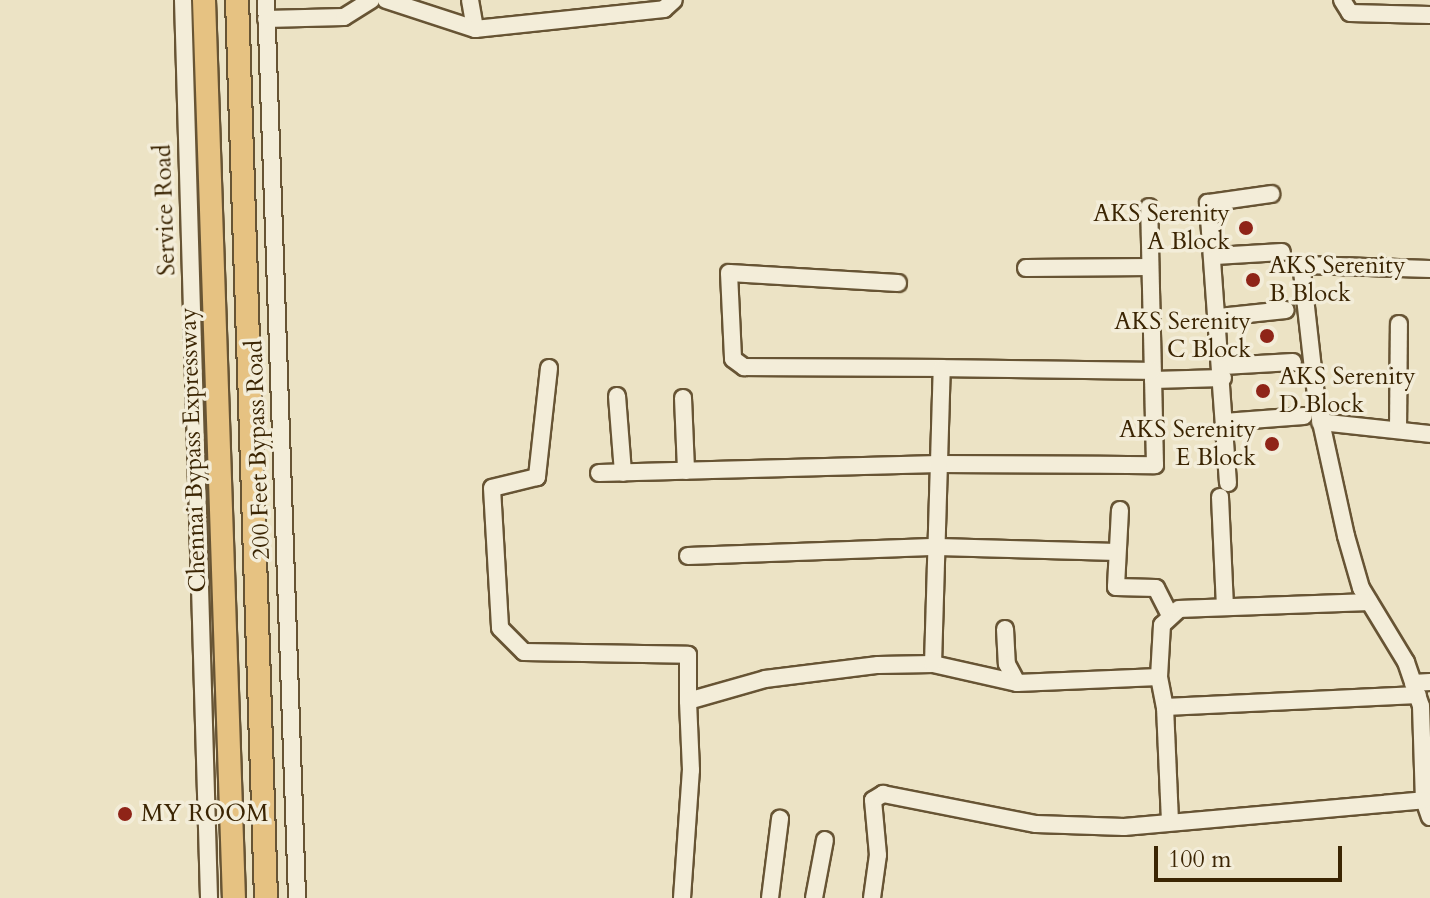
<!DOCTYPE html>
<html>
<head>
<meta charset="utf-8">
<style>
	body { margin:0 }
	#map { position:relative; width:1430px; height:898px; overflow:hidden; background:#ece3c5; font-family:Cardo,serif }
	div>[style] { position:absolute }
	.roads { filter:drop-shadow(2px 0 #675434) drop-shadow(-2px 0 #675434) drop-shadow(0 2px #675434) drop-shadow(0 -2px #675434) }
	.minor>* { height:16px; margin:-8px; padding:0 8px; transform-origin:8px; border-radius:8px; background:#f3edd9 }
	.highway>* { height:22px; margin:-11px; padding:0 11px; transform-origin:11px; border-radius:11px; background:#e6c282 }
	.dots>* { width:22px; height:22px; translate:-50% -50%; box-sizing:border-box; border:4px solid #f3edd9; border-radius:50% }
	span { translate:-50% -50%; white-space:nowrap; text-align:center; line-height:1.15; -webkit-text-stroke:7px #f3edd9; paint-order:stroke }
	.street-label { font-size:24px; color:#3b2503 }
	.poi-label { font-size:24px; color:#3b2503 }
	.right { translate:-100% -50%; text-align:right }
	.left { translate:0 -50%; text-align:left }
	.scale { position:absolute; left:1154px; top:846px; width:188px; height:36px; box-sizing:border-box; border:4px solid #3b2503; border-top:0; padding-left:10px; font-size:24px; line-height:28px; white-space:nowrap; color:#3b2503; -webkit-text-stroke:6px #f3edd9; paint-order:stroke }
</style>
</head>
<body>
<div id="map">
	<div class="roads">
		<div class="minor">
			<i style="left:183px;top:0;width:898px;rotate:88.34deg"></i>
			<i style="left:266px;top:0;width:899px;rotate:88.02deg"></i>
			<i style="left:386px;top:0;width:94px;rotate:18deg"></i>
			<i style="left:470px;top:0;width:29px;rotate:80deg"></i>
			<i style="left:475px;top:29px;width:190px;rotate:-6deg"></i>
			<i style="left:664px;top:9px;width:13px;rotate:-42deg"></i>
			<i style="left:1342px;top:0;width:15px;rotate:58deg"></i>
			<i style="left:1350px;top:13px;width:80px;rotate:1.4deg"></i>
			<i style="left:266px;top:19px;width:78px;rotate:-1.5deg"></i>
			<i style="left:344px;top:17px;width:32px;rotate:-32deg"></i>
			<i style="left:1215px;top:256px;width:67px;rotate:-3.4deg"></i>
			<i style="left:1026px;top:268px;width:124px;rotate:-0.5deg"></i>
			<i style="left:1430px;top:269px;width:125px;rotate:-178.2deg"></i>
			<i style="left:1305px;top:265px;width:7px;rotate:117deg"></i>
			<i style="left:1302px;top:271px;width:134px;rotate:83.6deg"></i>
			<i style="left:1317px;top:404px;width:135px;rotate:77.6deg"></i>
			<i style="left:1346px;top:536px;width:54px;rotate:73.9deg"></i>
			<i style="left:1361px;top:588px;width:87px;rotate:58.7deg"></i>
			<i style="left:1406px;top:662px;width:46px;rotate:71.2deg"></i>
			<i style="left:1421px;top:706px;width:94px;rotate:88.2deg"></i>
			<i style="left:1424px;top:800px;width:18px;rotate:71deg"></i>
			<i style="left:898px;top:283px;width:169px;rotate:-176.6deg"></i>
			<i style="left:729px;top:273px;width:86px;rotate:87.3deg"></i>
			<i style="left:733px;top:359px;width:14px;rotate:36deg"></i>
			<i style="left:744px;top:367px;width:198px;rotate:0.3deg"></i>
			<i style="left:1219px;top:317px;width:67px;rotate:-6deg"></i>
			<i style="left:1223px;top:366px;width:70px;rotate:-3.3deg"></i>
			<i style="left:549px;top:368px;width:110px;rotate:96.3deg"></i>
			<i style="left:537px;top:477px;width:46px;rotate:166.3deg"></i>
			<i style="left:492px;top:488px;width:140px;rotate:86.7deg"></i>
			<i style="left:500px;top:628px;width:34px;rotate:45deg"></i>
			<i style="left:524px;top:652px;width:164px;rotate:1deg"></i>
			<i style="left:688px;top:655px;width:46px;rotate:90deg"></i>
			<i style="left:1153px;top:380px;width:70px;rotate:-1.6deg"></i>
			<i style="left:617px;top:396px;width:77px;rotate:85.5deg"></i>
			<i style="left:683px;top:398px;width:73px;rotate:87.6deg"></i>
			<i style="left:1224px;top:422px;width:80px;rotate:-4.3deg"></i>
			<i style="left:1320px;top:422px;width:111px;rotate:6.2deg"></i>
			<i style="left:1398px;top:430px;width:106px;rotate:-89.5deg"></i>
			<i style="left:599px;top:473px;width:340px;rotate:-1.5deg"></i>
			<i style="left:939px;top:464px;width:216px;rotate:0.3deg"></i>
			<i style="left:1155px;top:465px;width:258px;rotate:-91.3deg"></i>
			<i style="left:1228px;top:483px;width:281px;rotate:-94.1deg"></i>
			<i style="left:1208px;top:203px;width:64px;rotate:-8.1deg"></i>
			<i style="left:1220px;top:497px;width:110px;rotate:87.4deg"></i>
			<i style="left:1120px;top:510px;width:77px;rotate:93deg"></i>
			<i style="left:1116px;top:587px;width:40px;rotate:1.4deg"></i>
			<i style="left:1156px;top:588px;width:28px;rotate:63deg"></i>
			<i style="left:688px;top:556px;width:250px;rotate:-2.1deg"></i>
			<i style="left:938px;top:547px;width:179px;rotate:1.6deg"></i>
			<i style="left:1005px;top:629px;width:35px;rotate:87deg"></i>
			<i style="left:1007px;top:664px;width:21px;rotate:62deg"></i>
			<i style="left:933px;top:664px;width:86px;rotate:12.7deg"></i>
			<i style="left:1017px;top:683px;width:142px;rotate:-2.4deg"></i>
			<i style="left:1159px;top:677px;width:31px;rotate:79deg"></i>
			<i style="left:1165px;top:707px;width:253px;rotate:-2.7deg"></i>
			<i style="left:1159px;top:677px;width:52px;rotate:-86.7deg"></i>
			<i style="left:1162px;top:625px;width:23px;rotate:-43deg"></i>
			<i style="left:1179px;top:609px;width:190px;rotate:-2.1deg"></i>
			<i style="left:1413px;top:683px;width:17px;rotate:-3deg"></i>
			<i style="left:1165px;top:707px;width:113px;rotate:87.5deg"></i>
			<i style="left:682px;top:898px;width:128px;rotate:-86deg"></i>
			<i style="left:691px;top:770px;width:69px;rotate:-92.5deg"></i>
			<i style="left:688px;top:701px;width:80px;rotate:-15.9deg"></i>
			<i style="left:765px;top:679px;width:114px;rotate:-7.1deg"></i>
			<i style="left:878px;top:665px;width:55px;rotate:-1deg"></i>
			<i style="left:933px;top:664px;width:296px;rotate:-88.3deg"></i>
			<i style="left:942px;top:368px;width:210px;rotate:0.8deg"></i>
			<i style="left:770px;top:898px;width:80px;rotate:-82.8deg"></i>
			<i style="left:814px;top:898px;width:59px;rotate:-79.3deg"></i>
			<i style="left:872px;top:898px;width:43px;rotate:-82.1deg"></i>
			<i style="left:878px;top:855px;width:55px;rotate:-95.2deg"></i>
			<i style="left:873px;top:800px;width:12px;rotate:-31deg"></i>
			<i style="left:883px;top:794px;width:156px;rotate:11.1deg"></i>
			<i style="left:1036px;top:824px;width:88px;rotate:2deg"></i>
			<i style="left:1124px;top:827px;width:301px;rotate:-5.1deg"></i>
		</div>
		<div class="highway">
			<i style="left:204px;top:0;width:899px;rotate:88.09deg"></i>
			<i style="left:237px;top:0;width:898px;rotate:88.15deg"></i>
		</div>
	</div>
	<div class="dots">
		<i style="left:1246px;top:228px;background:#8f2418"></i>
		<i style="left:1253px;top:280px;background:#8f2418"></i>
		<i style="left:1267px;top:336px;background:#8f2418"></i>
		<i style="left:1263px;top:391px;background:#8f2418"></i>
		<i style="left:1272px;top:444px;background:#8f2418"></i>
		<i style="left:125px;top:814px;background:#8f2418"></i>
	</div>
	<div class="street-label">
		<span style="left:165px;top:210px;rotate:-92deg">Service Road</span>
		<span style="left:193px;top:450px;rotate:-92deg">Chennai Bypass Expressway</span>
		<span style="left:258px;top:450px;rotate:-92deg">200 Feet Bypass Road</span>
	</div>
	<div class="poi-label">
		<span class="right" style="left:1230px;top:228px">AKS Serenity<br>A Block</span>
		<span class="left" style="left:1269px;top:280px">AKS Serenity<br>B Block</span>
		<span class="right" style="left:1251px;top:336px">AKS Serenity<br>C Block</span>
		<span class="left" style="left:1279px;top:391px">AKS Serenity<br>D Block</span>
		<span class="right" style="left:1256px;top:444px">AKS Serenity<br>E Block</span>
		<span class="left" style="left:141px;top:814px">MY ROOM</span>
	</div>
	<div class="scale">100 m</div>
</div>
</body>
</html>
